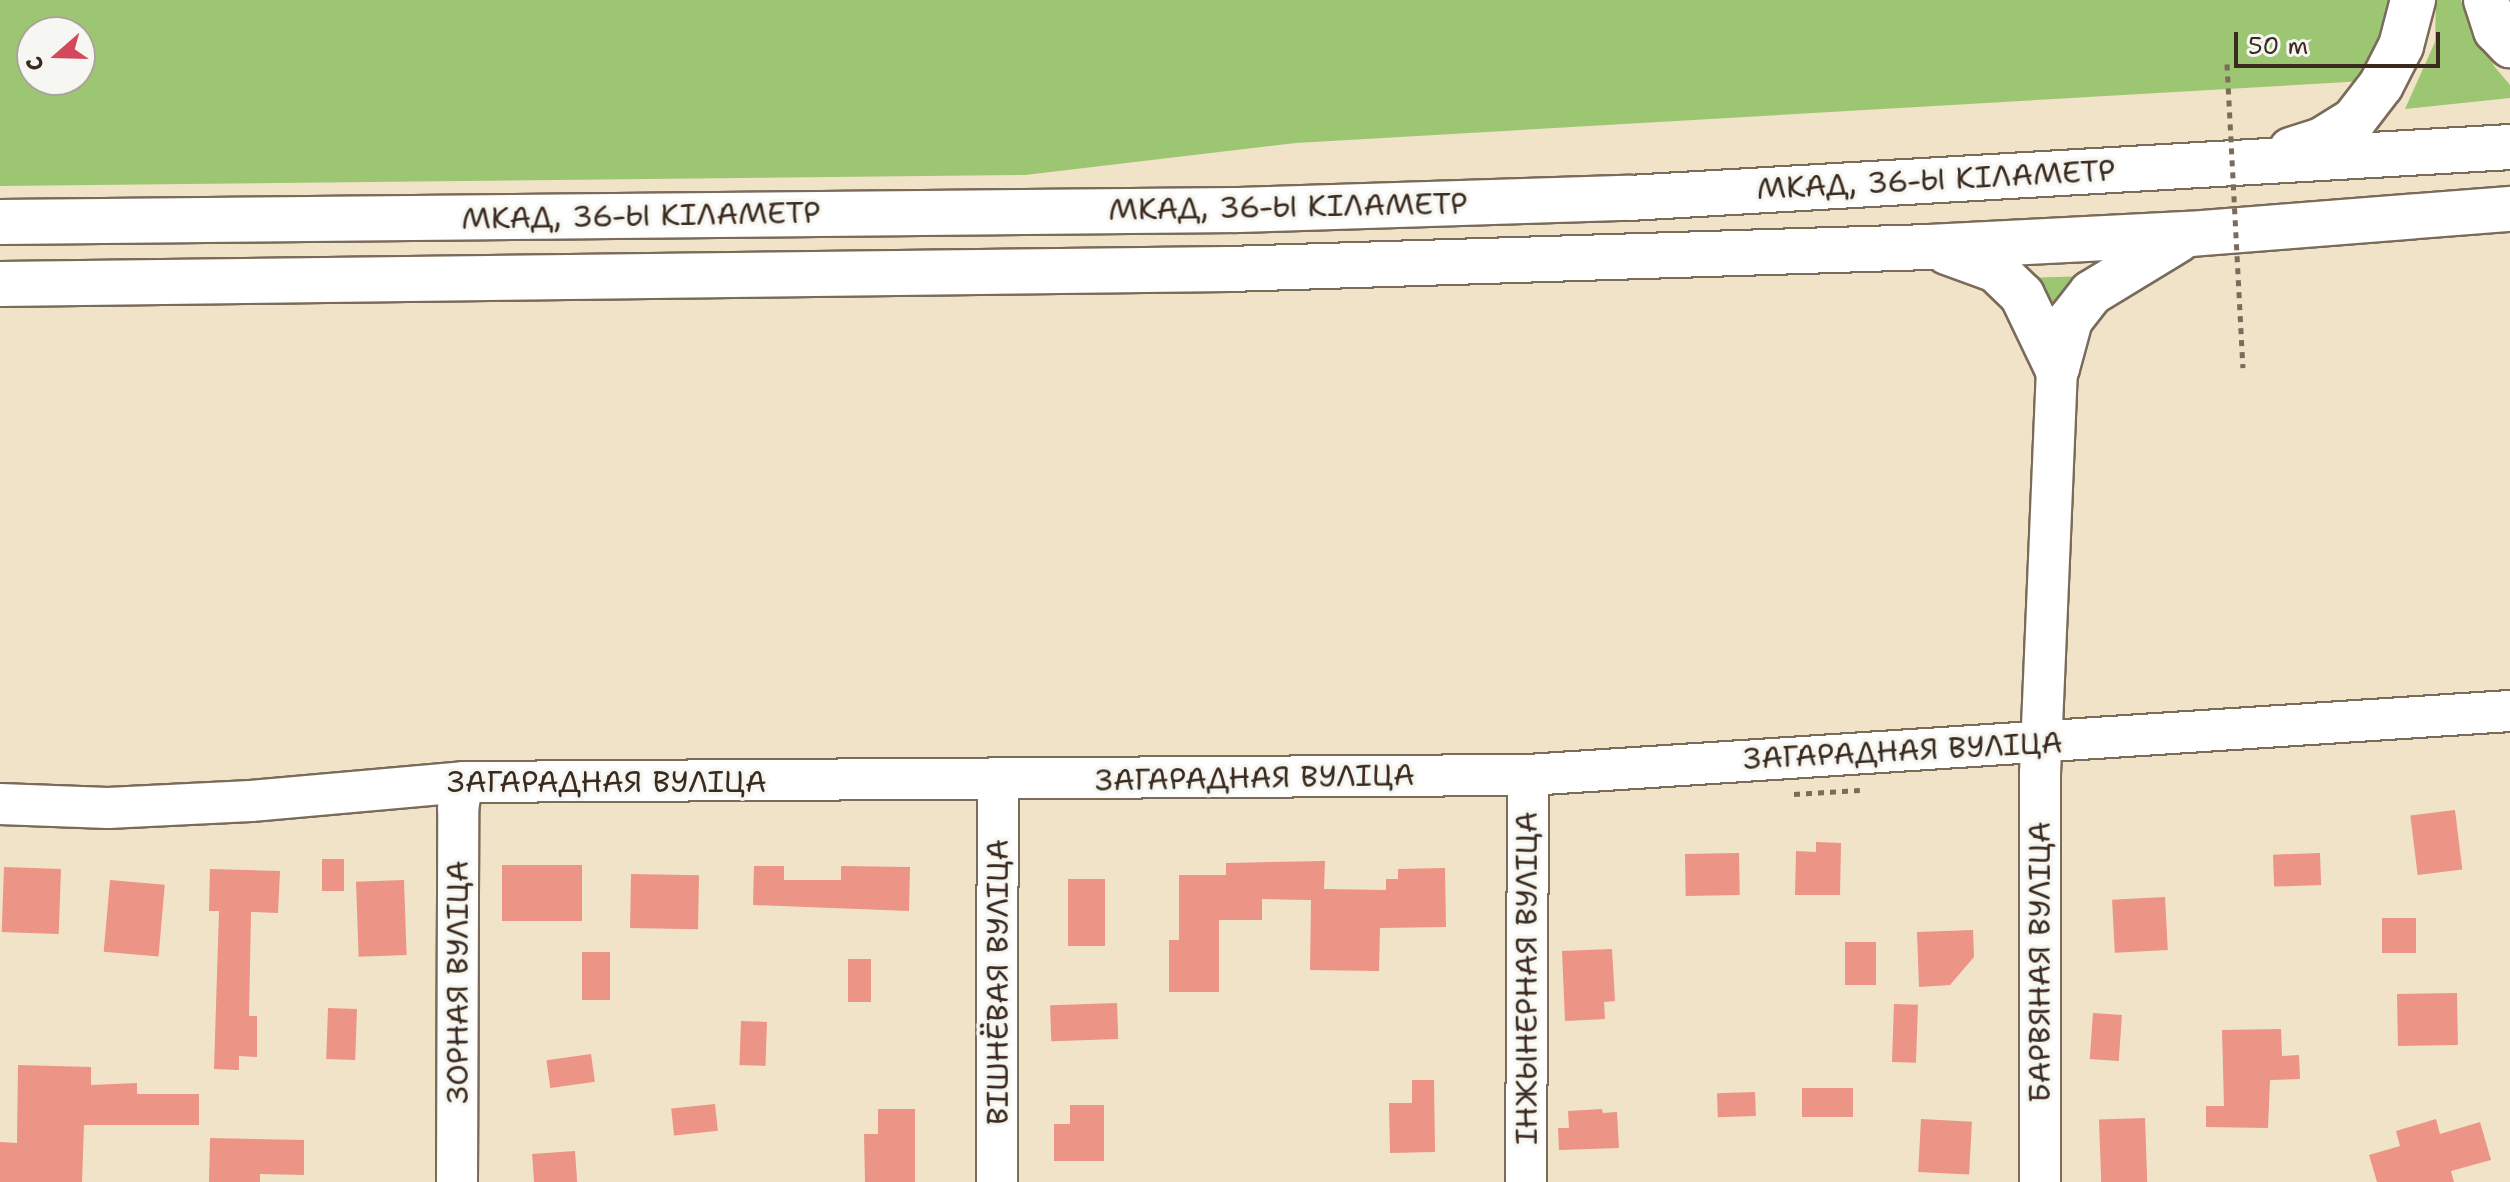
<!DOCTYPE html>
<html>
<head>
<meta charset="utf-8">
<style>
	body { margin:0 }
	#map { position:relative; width:2510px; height:1182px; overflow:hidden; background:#f0e3c8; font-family:"Shantell Sans",sans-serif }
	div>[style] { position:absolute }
	.green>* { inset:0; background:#9dc672 }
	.building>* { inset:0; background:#ec9485; transform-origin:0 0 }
	.path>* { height:5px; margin-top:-2.5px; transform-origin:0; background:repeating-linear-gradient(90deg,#7a6b5a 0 6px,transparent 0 12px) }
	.roads { filter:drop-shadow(2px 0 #7a6b5a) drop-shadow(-2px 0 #7a6b5a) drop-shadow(0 2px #7a6b5a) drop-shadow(0 -2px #7a6b5a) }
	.minor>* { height:40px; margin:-20px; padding:0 20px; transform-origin:20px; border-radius:20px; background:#fff }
	.highway>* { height:44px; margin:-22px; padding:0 22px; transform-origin:22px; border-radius:22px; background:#fff }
	.path-bridge>* { height:5px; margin-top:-2.5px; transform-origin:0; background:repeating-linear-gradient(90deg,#7a6b5a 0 6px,transparent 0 12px) }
	span { translate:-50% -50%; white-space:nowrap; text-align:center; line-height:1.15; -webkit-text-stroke:7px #f6f6f2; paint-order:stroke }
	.street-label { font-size:30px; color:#3b2a1e }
	.north { position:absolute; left:16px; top:16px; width:80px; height:80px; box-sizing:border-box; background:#f6f6f2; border:2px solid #aba49d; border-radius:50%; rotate:250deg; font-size:22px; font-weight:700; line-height:32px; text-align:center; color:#3b2a1e }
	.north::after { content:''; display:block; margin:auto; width:28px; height:36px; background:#d1495b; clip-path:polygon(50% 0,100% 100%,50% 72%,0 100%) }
	.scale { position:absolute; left:2234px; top:32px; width:206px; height:36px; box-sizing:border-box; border:4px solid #3b2a1e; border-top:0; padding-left:10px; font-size:24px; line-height:28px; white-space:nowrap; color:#3b2a1e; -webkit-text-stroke:6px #f6f6f2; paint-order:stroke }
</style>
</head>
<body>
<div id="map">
	<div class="green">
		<i style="clip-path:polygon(evenodd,0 0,2400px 0,2365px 81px,1296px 143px,1025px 175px,0 186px,0 0,32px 32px,80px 32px,80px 80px,32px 80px,32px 32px)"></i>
		<i style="clip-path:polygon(2436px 0,2461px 0,2494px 66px,2510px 85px,2510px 98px,2405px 109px,2435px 42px)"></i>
		<i style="clip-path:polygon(2089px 276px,2056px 324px,2025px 278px)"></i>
	</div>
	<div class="building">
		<i style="left:2455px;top:810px;width:60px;height:45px;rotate:83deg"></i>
		<i style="clip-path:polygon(1816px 842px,1841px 843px,1840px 895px,1795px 895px,1796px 851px,1816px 852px)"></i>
		<i style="left:1739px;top:853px;width:42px;height:54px;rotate:89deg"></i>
		<i style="left:2320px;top:853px;width:32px;height:47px;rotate:88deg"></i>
		<i style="left:322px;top:859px;width:22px;height:32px"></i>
		<i style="clip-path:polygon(1325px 861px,1324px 889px,1386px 890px,1386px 879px,1398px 879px,1398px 869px,1445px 868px,1446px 927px,1380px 928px,1379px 971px,1310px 970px,1311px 900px,1262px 899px,1262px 920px,1219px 920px,1219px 992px,1169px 992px,1169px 940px,1179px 940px,1179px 875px,1226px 875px,1226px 863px)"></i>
		<i style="left:502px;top:865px;width:80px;height:56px"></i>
		<i style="clip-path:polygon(754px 866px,784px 866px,784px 880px,841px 880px,841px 866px,910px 867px,909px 911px,753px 905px)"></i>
		<i style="left:4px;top:867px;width:57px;height:65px;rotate:2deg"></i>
		<i style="clip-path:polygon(210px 869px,280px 871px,278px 913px,251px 912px,249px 1016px,257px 1016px,257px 1057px,239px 1056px,239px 1070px,214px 1069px,219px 911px,209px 911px)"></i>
		<i style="left:631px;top:874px;width:68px;height:54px;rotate:1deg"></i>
		<i style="left:1068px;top:879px;width:37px;height:67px"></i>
		<i style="left:110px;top:880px;width:55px;height:72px;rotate:5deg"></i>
		<i style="left:404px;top:880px;width:75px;height:48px;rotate:88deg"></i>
		<i style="left:2165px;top:897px;width:53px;height:53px;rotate:87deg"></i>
		<i style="left:2382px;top:918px;width:34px;height:35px"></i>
		<i style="clip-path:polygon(1973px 930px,1974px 957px,1950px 985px,1919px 987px,1917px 932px)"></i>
		<i style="left:1845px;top:942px;width:31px;height:43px"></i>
		<i style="clip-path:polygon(1612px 949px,1615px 1001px,1604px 1002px,1605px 1019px,1565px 1021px,1562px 951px)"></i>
		<i style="left:610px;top:952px;width:48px;height:28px;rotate:90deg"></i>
		<i style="left:848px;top:959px;width:23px;height:43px"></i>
		<i style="left:2457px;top:993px;width:52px;height:60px;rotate:89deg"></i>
		<i style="left:1117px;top:1003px;width:36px;height:67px;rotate:88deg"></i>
		<i style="left:1894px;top:1004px;width:24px;height:58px;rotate:2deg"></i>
		<i style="left:328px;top:1008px;width:29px;height:51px;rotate:2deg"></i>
		<i style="left:2093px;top:1013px;width:29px;height:46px;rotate:4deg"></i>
		<i style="left:741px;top:1021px;width:26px;height:44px;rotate:2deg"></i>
		<i style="clip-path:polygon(2281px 1029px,2282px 1056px,2299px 1055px,2300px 1079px,2270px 1080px,2268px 1128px,2206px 1127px,2206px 1106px,2224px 1106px,2222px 1030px)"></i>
		<i style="left:591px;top:1054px;width:28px;height:45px;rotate:82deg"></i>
		<i style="clip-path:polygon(18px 1065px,91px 1067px,91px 1085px,137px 1083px,137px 1094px,199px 1094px,199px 1125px,84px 1125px,82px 1182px,0 1182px,0 1142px,17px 1143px)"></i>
		<i style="clip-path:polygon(1412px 1080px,1434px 1080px,1435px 1152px,1390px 1153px,1389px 1103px,1412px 1103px)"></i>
		<i style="left:1853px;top:1088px;width:29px;height:51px;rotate:90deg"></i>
		<i style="left:1755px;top:1092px;width:24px;height:38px;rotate:88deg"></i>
		<i style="left:715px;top:1104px;width:27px;height:44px;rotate:84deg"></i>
		<i style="clip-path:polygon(1070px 1105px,1104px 1105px,1104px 1161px,1054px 1161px,1054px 1124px,1070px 1124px)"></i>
		<i style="clip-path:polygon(878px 1109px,915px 1109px,915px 1182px,865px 1182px,864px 1134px,878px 1134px)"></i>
		<i style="clip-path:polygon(1602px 1109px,1603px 1113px,1617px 1112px,1619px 1148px,1559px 1150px,1558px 1128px,1569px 1128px,1568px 1111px)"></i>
		<i style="left:2145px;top:1118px;width:64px;height:46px;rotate:88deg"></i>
		<i style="left:1921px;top:1119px;width:51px;height:53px;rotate:3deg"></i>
		<i style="clip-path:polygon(2436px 1119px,2440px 1134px,2480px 1122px,2491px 1160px,2451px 1171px,2454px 1182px,2377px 1182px,2369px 1155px,2400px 1146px,2396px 1131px)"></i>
		<i style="clip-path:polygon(210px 1138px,304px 1140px,304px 1175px,260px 1174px,260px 1182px,209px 1182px)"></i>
		<i style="left:575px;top:1151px;width:31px;height:43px;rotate:86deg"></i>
	</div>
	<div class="path">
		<i style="left:1794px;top:794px;width:66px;rotate:-3.5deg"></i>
	</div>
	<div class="roads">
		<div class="minor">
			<i style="left:0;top:804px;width:108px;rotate:2.1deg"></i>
			<i style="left:108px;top:808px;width:143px;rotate:-2.8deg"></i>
			<i style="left:251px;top:801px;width:213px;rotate:-5.1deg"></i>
			<i style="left:463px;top:782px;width:1065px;rotate:-0.38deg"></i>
			<i style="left:1528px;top:775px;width:984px;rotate:-3.73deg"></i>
			<i style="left:457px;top:1182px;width:373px;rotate:-89.8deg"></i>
			<i style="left:458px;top:809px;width:27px;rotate:-80deg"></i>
			<i style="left:997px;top:1182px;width:401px;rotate:-89.9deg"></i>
			<i style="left:1526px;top:1182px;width:407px;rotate:-89.7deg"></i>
			<i style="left:2040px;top:1182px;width:408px;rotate:-90deg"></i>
			<i style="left:2040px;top:774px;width:406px;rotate:-87.6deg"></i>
		</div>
		<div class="highway">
			<i style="left:2486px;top:0;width:32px;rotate:72deg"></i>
			<i style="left:2496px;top:30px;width:21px;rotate:47deg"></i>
			<i style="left:2291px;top:150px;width:33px;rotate:-18deg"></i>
			<i style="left:2322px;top:140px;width:38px;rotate:-32deg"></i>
			<i style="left:2354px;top:120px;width:44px;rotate:-52.4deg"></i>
			<i style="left:2381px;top:85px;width:44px;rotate:-62.9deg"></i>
			<i style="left:2401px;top:46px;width:48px;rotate:-75.4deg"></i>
			<i style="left:0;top:222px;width:1237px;rotate:-0.56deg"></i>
			<i style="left:1237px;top:210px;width:392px;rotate:-1.8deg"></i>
			<i style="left:1629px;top:198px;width:882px;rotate:-3.31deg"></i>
			<i style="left:1947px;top:252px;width:52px;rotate:20.2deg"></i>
			<i style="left:1996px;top:270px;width:36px;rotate:44deg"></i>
			<i style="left:2022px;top:295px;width:81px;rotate:64.4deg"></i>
			<i style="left:0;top:284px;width:1229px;rotate:-0.7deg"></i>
			<i style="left:1229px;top:269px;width:700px;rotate:-1.8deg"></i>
			<i style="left:1929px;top:247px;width:261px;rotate:-2.9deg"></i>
			<i style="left:2190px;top:234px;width:321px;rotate:-4.5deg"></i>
			<i style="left:2057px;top:368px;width:50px;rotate:-74.8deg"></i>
			<i style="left:2070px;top:320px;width:34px;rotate:-52deg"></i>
			<i style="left:2091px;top:293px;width:102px;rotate:-31.3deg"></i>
		</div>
	</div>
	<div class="path-bridge">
		<i style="left:2227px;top:64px;width:304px;rotate:87deg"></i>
	</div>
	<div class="street-label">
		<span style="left:1936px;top:180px;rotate:-3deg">МКАД, 36-Ы КІЛАМЕТР</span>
		<span style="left:1288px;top:207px;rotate:-1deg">МКАД, 36-Ы КІЛАМЕТР</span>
		<span style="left:641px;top:216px;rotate:-1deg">МКАД, 36-Ы КІЛАМЕТР</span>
		<span style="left:1903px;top:751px;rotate:-3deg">ЗАГАРАДНАЯ ВУЛІЦА</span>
		<span style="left:1255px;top:778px;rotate:-1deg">ЗАГАРАДНАЯ ВУЛІЦА</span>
		<span style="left:607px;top:782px">ЗАГАРАДНАЯ ВУЛІЦА</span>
		<span style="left:2040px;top:962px;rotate:-90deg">БАРВЯНАЯ ВУЛІЦА</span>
		<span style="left:1527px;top:978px;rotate:-90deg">ІНЖЫНЕРНАЯ ВУЛІЦА</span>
		<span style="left:458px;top:982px;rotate:-90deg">ЗОРНАЯ ВУЛІЦА</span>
		<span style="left:998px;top:982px;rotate:-90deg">ВІШНЁВАЯ ВУЛІЦА</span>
	</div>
	<div class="north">С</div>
	<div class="scale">50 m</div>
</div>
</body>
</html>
